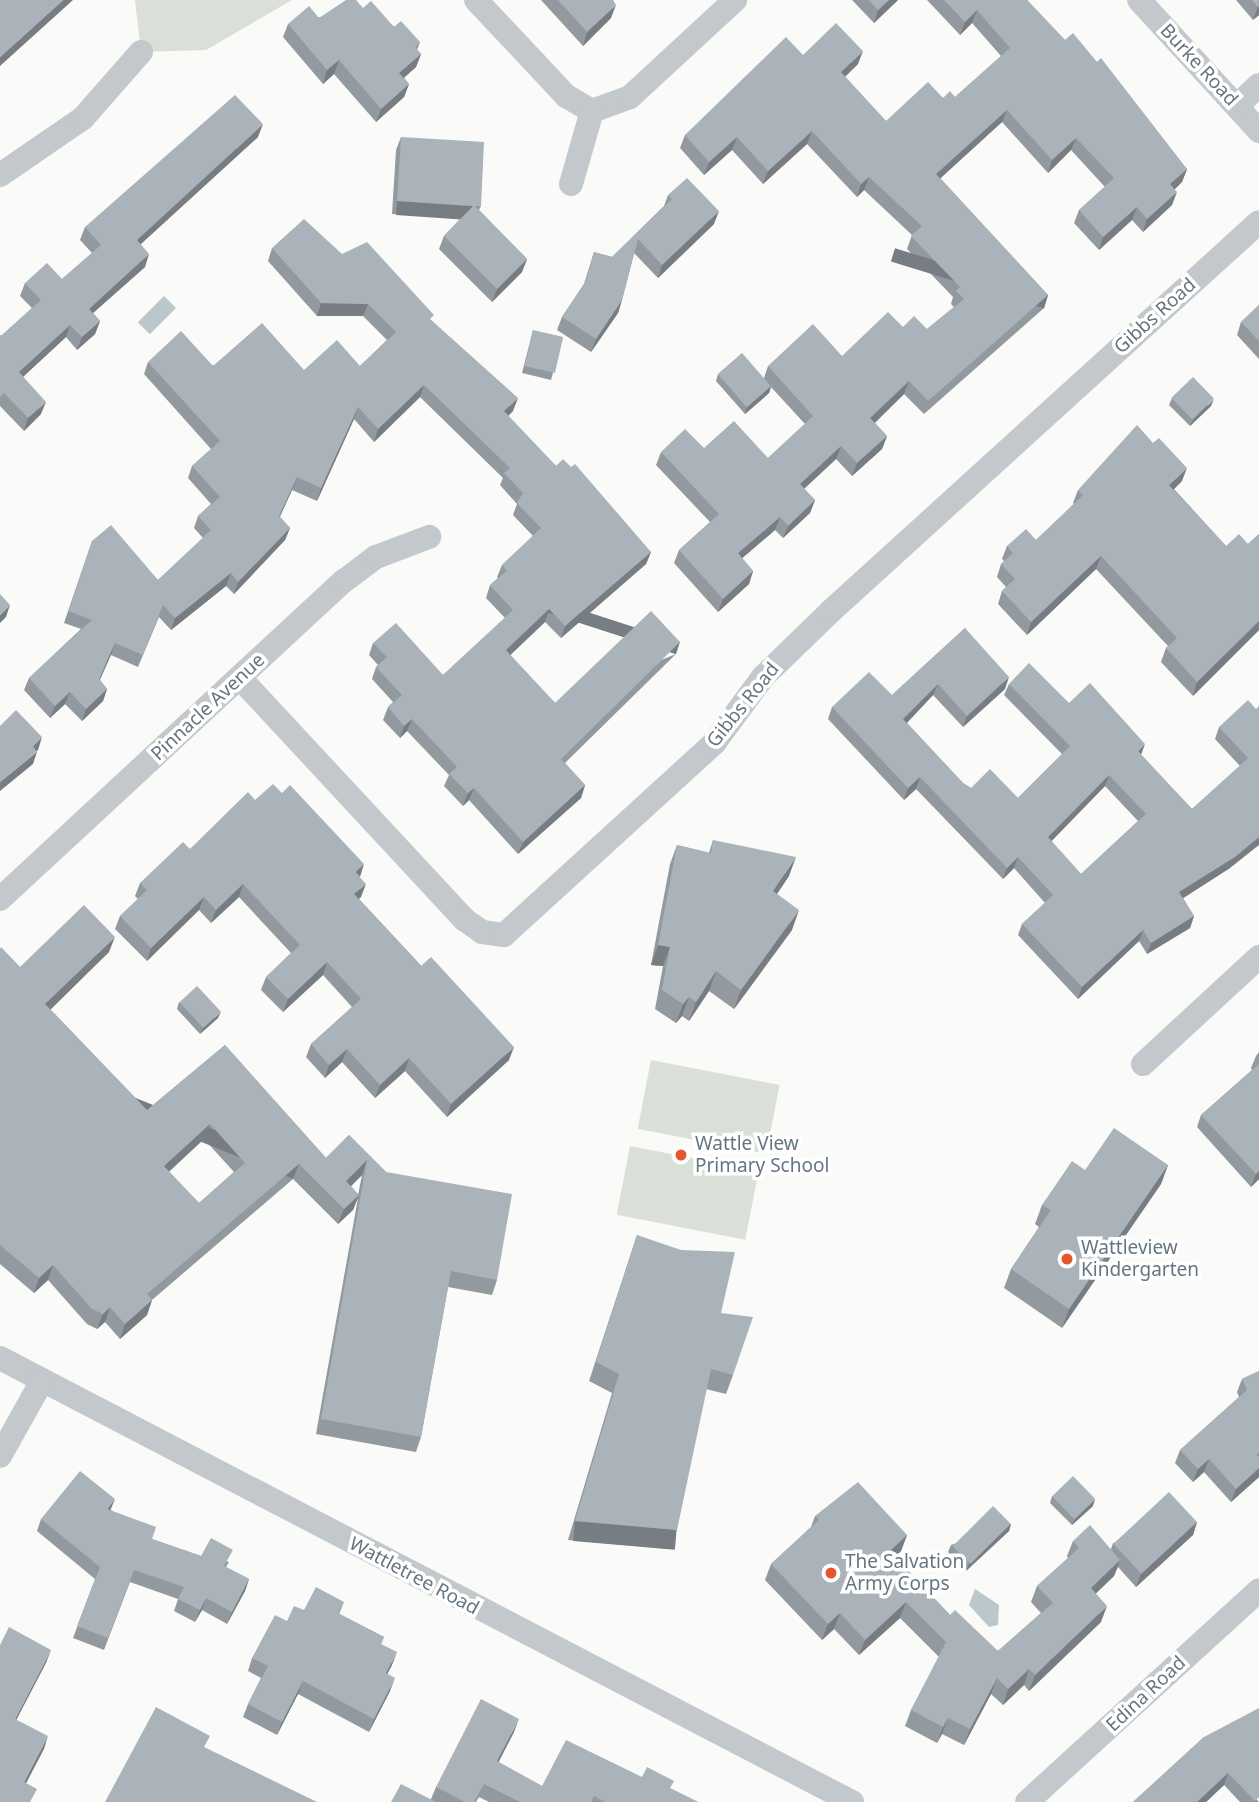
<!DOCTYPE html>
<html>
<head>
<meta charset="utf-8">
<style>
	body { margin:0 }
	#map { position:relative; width:1259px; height:1802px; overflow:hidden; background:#fafaf8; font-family:"Noto Sans",sans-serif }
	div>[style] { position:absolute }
	.green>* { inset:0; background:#dadfd7; transform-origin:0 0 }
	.water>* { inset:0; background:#bbc7cb; transform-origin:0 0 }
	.minor>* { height:24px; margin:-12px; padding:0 12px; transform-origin:12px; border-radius:12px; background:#c3c8cc }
	.wall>* { inset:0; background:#929a9f }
	.shaded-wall>* { inset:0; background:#777d82; transform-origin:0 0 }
	.building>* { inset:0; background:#aab3b9; transform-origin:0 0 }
	.dots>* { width:19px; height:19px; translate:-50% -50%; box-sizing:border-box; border:4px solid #fff; border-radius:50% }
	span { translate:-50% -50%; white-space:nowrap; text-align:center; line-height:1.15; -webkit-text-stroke:7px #fff; paint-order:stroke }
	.street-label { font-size:19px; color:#657683 }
	.poi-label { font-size:19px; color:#657683 }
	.left { translate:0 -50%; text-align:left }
</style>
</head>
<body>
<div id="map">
	<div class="green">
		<i style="clip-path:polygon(135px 0,292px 0,206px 50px,141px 52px)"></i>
		<i style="left:651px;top:1060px;width:131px;height:70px;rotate:11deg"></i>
		<i style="left:630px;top:1146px;width:131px;height:70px;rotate:11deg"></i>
	</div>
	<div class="water">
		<i style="left:164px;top:296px;width:17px;height:37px;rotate:45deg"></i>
		<i style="clip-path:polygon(975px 1589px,999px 1605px,998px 1625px,989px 1627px,969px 1605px)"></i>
	</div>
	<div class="minor">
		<i style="left:476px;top:0;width:132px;rotate:46.8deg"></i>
		<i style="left:566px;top:96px;width:30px;rotate:30deg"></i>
		<i style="left:592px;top:111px;width:40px;rotate:-20.2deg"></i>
		<i style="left:630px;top:97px;width:143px;rotate:-42.7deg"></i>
		<i style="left:1139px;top:0;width:178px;rotate:47.5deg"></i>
		<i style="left:1237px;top:106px;width:30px;rotate:-44deg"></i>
		<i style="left:0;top:175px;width:101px;rotate:-34.5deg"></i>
		<i style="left:83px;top:118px;width:88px;rotate:-48.7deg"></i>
		<i style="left:571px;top:184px;width:76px;rotate:-74deg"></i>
		<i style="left:240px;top:678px;width:330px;rotate:47.1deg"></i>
		<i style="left:465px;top:920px;width:21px;rotate:35deg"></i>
		<i style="left:482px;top:932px;width:22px;rotate:8deg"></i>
		<i style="left:504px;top:935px;width:286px;rotate:-42.4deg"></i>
		<i style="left:715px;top:742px;width:81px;rotate:-53.6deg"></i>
		<i style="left:763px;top:677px;width:95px;rotate:-44.1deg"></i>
		<i style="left:831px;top:611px;width:578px;rotate:-42.27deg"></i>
		<i style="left:0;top:899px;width:468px;rotate:-42.8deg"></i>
		<i style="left:344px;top:581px;width:40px;rotate:-37deg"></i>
		<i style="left:376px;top:557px;width:57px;rotate:-20.7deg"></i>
		<i style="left:1143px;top:1064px;width:158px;rotate:-42.7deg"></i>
		<i style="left:0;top:1358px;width:961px;rotate:27.53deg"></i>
		<i style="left:0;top:1456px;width:86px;rotate:-60.8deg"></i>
		<i style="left:1027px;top:1802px;width:314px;rotate:-42.4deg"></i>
	</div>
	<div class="wall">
		<i style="clip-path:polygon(541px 0,613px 0,611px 18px,583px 46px)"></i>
		<i style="clip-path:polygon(852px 0,898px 0,874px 23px)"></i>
		<i style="clip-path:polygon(927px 0,1027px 0,1187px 169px,1182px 182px,1175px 189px,1172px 205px,1143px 232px,1132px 220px,1099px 250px,1074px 223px,1079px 210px,1105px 187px,1071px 150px,1048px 173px,1002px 122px,940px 178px,1048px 295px,1044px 308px,924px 414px,904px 394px,875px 423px,887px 436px,882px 449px,852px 476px,836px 459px,804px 489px,815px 500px,810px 513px,783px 538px,775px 530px,742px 558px,753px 571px,749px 584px,718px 612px,674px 563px,679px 550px,710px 522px,656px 465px,661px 452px,704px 448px,768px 458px,805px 424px,771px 387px,769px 393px,745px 414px,716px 381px,718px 374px,764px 378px,768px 366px,842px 356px,903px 327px,927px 329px,954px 307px,951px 304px,953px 297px,907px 249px,912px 235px,864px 190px,857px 197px,807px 144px,763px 184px,732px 150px,704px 175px,680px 148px,685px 135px,803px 55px,858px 64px,845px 77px,886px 121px,943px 98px,955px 97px,1001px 56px,972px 23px,960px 35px)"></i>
		<i style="clip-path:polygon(1236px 0,1259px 0,1259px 15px,1253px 20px)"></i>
		<i style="clip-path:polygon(363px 8px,420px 42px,417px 50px,421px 54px,416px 67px,404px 78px,409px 84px,404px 97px,376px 122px,334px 74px,323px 84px,283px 37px,288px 24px)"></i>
		<i style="clip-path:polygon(258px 137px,141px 244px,145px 267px,93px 313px,100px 321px,95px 334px,77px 350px,66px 337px,23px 377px,41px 414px,24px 431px,0 406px,0 335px,1px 336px,32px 308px,20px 296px,25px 283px,62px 279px,92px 253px,80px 240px,85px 227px)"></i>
		<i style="clip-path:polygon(401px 137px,481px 206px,479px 210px,527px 259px,522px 272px,492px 302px,439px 249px,444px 236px,461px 218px,392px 214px,396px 150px)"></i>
		<i style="clip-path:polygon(668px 195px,714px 224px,658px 278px,634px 253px,622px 300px,618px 313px,591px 352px,557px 330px,562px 317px,584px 284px,594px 252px,612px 257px,664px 206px)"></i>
		<i style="clip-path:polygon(272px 248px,342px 254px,432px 321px,513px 411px,508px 416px,556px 466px,651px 552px,646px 564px,561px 638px,545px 622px,510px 655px,555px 703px,676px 654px,565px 763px,585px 785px,581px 798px,518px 854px,469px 800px,463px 806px,444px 786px,449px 775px,407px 731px,400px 738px,383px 720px,388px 707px,393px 702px,372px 679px,376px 667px,378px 665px,369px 655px,373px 643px,443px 675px,505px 618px,486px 598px,490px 585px,498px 578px,497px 577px,502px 565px,533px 536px,513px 515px,517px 504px,500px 485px,503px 478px,420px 397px,374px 442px,354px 419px,317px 501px,292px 490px,280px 517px,290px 528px,285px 540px,234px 594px,226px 586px,171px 630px,159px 617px,138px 667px,111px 655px,100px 680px,107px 689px,103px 701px,82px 721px,65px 704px,50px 718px,24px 690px,29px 678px,81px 629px,64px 623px,92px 541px,158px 580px,203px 538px,194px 528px,198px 516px,211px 504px,188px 478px,192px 466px,211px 449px,144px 374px,148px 362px,304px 370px,360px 366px,387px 340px,363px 316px,317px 316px,268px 261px)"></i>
		<i style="clip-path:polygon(1259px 305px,1259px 359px,1237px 335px,1241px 322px)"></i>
		<i style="clip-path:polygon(533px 330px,553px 373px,551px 380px,522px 373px)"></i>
		<i style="clip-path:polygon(1172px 398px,1211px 406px,1190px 426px,1169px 405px)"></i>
		<i style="clip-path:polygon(1182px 481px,1174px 489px,1226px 546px,1248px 544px,1259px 534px,1259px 630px,1193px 696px,1161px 662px,1166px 648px,1168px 646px,1096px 569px,1027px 635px,998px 604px,1002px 591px,1006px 587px,997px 577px,1001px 564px,1004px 561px,1002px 559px,1007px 546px,1036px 540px,1074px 504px,1073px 503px,1078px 490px)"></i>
		<i style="clip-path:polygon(evenodd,965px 628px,1005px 689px,963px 727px,933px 695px,907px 723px,963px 783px,971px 788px,1018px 798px,1062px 754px,1004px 695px,1009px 684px,1069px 703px,1141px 755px,1192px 809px,1240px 766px,1215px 739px,1219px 727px,1256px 709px,1230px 868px,1183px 898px,1194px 916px,1190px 928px,1147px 954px,1139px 941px,1078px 999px,1018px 935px,1022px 924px,1045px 903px,1014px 868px,1003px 879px,916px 789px,904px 800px,828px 719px,832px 707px,892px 695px,965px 628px,1105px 786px,1138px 821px,1081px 874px,1051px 841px,1105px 786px)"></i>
		<i style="clip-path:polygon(255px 800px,360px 877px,361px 897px,359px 899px,509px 1060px,447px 1117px,405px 1071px,375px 1098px,342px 1062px,325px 1078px,306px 1057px,311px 1044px,352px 1007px,323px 975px,283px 1012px,261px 990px,266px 977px,291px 953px,239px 897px,211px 923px,199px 910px,147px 961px,115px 929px,120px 916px,138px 899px,135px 896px,140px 883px,190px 849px)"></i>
		<i style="clip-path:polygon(713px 840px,789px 876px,777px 894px,792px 930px,734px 1009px,709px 991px,689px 1021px,682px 1016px,676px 1023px,655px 1009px,663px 966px,651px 965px,670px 864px,677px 845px,709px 853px)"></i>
		<i style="clip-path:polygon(evenodd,0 949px,20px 967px,109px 952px,50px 1009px,147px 1110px,225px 1045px,326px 1158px,349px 1135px,386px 1172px,497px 1280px,492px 1295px,448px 1287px,421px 1437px,416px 1452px,316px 1434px,358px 1198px,353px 1210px,338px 1224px,293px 1179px,152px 1300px,147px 1315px,120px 1339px,105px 1322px,97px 1329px,87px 1324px,48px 1280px,34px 1293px,0 1264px,0 949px,204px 1139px,234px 1172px,199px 1203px,169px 1172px,204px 1139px,0 949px,362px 1175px,358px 1195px,351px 1186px,362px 1175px)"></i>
		<i style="clip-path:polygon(179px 1002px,218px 1018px,200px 1034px,177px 1009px)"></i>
		<i style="clip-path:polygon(1259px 1052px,1259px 1179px,1251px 1187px,1197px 1127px,1201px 1115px,1252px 1070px,1251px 1068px,1256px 1056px)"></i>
		<i style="clip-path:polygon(1168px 1165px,1161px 1184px,1062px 1328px,1004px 1288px,1011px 1269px,1039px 1227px,1035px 1224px,1042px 1205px,1085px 1170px)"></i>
		<i style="clip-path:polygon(637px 1235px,721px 1313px,733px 1375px,726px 1394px,706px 1389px,670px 1549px,568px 1540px,612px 1393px,589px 1381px)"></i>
		<i style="clip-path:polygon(1259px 1371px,1259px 1477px,1231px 1502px,1204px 1472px,1193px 1482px,1175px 1463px,1180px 1450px,1239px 1397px,1237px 1392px,1242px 1379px)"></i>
		<i style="clip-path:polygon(1052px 1496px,1093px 1506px,1072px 1525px,1050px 1503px)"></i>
		<i style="clip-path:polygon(111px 1510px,152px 1539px,201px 1556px,229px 1562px,226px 1567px,249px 1579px,245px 1591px,227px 1624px,202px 1610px,195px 1622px,174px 1611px,178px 1599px,130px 1582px,104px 1650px,73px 1638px,95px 1579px,37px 1531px,41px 1519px)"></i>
		<i style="clip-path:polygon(815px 1516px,907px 1535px,901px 1551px,895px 1557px,950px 1615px,998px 1651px,1041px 1613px,1031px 1602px,1037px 1586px,1068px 1558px,1067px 1556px,1073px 1541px,1111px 1549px,1113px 1543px,1197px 1522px,1193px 1535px,1136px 1587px,1118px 1567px,1114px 1576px,1096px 1593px,1101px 1622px,1029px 1691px,1024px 1685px,1003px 1705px,991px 1694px,964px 1745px,942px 1734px,937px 1743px,905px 1726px,911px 1710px,939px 1657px,900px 1618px,859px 1655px,834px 1629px,822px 1640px,765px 1580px,771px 1564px,811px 1527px)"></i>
		<i style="clip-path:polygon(1011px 1524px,1009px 1531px,966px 1571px,948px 1552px,951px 1545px)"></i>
		<i style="clip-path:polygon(344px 1602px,339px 1614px,384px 1637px,381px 1644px,392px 1665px,387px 1674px,390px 1691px,369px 1732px,298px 1694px,277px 1735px,243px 1717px,248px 1704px,261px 1678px,248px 1671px,252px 1658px,304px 1610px)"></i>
		<i style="clip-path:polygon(514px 1732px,498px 1762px,542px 1786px,642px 1777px,671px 1789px,698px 1802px,489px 1802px,479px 1797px,476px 1802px,391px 1802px,431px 1799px,436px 1787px)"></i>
		<i style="clip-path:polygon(1204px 1737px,1259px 1802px,1240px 1802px,1224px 1785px,1206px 1802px,1133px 1802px)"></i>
	</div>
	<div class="shaded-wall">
		<i style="clip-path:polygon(63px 0,73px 0,0 66px,0 57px)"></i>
		<i style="clip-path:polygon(889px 0,898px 0,874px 23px,878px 10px)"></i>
		<i style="clip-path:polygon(616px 5px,611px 18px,583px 46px,587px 32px)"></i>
		<i style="clip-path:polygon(1259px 6px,1259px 15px,1253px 20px,1258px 7px)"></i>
		<i style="clip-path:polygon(977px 10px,972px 23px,960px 35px,965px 22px)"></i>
		<i style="clip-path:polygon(863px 51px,858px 64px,836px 85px,841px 72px)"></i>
		<i style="clip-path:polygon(421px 54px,416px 67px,394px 86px,399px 73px)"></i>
		<i style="clip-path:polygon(339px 60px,334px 74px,323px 84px,327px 70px)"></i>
		<i style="clip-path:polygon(409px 84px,404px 97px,376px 122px,381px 109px)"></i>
		<i style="clip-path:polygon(1007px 110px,1002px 122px,931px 187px,936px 174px)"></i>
		<i style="clip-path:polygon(263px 124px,258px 137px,132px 252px,137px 240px)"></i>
		<i style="clip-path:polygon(812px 131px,807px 144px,763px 184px,768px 171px)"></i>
		<i style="clip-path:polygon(737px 137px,732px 150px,704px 175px,709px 162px)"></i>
		<i style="clip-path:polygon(1076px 138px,1071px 150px,1048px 173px,1052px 160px)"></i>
		<i style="clip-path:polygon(1187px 169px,1182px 182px,1166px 197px,1170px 184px)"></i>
		<i style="clip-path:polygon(869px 177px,864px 190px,857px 197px,861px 184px)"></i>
		<i style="clip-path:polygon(1177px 192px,1172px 205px,1143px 232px,1147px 219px)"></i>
		<i style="left:397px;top:201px;width:76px;height:14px;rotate:4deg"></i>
		<i style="clip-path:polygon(1137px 207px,1132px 220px,1099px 250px,1103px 237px)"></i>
		<i style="clip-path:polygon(719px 211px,714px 224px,658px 278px,662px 265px)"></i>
		<i style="clip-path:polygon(149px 254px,145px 267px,84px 321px,89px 309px)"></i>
		<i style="clip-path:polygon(527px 259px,522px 272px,492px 302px,497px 289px)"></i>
		<i style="left:1048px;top:295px;width:14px;height:160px;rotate:107deg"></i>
		<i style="clip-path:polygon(622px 300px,618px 313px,591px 352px,596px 339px)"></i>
		<i style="clip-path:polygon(321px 303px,368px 304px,363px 316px,317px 316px)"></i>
		<i style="clip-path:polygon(100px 321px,95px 334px,77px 350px,82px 337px)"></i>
		<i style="clip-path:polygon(70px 325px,66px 337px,14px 385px,19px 372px)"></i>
		<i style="clip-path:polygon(909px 381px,904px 394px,866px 431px,870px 418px)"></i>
		<i style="clip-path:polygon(424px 385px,420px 397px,374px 442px,378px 429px)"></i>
		<i style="clip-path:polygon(771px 386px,769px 393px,745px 414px,747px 407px)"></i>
		<i style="clip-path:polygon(518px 398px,513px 411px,500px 424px,504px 411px)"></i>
		<i style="clip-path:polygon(1214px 399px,1211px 406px,1190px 426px,1193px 420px)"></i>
		<i style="clip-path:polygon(46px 402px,41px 414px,24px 431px,28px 418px)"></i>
		<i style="clip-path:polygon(358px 407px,354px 419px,317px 501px,321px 488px)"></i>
		<i style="clip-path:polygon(887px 436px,882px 449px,852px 476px,857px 463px)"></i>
		<i style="clip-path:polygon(841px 446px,836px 459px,795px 497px,800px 484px)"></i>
		<i style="clip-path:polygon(1187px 468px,1182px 481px,1165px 498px,1169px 485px)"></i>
		<i style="clip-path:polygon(297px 477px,292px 490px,274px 528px,279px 516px)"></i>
		<i style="clip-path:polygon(815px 500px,810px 513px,783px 538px,788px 526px)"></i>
		<i style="clip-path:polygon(780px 517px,775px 530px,733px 566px,738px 553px)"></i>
		<i style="clip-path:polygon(290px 528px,285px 540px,234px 594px,238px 582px)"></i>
		<i style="clip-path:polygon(651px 552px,646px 564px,561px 638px,565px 626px)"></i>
		<i style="clip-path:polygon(1101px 556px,1096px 569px,1027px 635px,1031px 622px)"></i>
		<i style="clip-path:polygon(753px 571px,749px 584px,718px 612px,723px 599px)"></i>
		<i style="clip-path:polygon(231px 573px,226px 586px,171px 630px,175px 618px)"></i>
		<i style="clip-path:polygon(10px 605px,6px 617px,0 623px,0 615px)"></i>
		<i style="clip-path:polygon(549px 609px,545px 622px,502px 663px,506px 650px)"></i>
		<i style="clip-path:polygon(1259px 621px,1259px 630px,1193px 696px,1197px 682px)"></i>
		<i style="left:680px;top:642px;width:13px;height:167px;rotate:108deg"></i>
		<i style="clip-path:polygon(115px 643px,111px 655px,94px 691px,99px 679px)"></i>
		<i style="clip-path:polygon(1009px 677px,1005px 689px,963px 727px,967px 716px)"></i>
		<i style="clip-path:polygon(938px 684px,933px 695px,899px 731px,903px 719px)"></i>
		<i style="clip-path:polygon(107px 689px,103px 701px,82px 721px,86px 709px)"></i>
		<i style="clip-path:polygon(70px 692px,65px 704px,50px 718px,55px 706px)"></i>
		<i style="clip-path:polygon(412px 719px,407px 731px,400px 738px,404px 726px)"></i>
		<i style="clip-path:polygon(42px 737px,38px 750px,28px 759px,33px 746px)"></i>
		<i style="clip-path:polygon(1145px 744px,1141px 755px,1138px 751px)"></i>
		<i style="clip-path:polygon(37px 752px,33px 764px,0 791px,0 782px)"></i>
		<i style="clip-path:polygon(1109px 775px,1105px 786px,1044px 849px,1048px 837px)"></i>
		<i style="clip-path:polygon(920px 777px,916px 789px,904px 800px,908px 788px)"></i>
		<i style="clip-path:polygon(585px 785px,581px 798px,518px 854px,523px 842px)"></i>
		<i style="clip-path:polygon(474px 788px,469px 800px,463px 806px,468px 793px)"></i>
		<i style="clip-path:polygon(1259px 837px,1259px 845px,1230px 868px,1174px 904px,1179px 892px)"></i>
		<i style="clip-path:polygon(796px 857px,789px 876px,766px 910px,773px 891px)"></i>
		<i style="clip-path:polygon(1018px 857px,1014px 868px,1003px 879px,1007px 868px)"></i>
		<i style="clip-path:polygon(364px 864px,360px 877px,355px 872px)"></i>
		<i style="clip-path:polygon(243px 884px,239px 897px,211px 923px,216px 910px)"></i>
		<i style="clip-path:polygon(366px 884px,361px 897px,350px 907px,354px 894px)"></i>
		<i style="clip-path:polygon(204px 897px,199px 910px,147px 961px,151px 948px)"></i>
		<i style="clip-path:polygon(799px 910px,792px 930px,734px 1009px,741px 990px)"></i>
		<i style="clip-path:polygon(1194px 916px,1190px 928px,1147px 954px,1151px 943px)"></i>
		<i style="clip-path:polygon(1143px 930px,1139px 941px,1078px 999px,1082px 987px)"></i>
		<i style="clip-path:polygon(115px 937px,109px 952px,40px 1020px,45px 1004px)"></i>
		<i style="clip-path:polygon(658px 945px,670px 947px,663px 966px,651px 965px)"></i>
		<i style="clip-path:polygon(327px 962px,323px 975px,283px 1012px,288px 999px)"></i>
		<i style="clip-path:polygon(716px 971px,709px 991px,689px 1021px,696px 1002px)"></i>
		<i style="clip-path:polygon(689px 997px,682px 1016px,676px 1023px,683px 1004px)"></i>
		<i style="clip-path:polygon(221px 1012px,218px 1018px,200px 1034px,203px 1028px)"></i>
		<i style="clip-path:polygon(514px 1047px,509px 1060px,447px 1117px,451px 1104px)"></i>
		<i style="clip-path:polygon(347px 1049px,342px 1062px,325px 1078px,329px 1065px)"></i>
		<i style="clip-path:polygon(409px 1058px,405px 1071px,375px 1098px,380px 1085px)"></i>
		<i style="clip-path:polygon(210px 1124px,204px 1139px,158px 1181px,164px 1166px)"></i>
		<i style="clip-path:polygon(367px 1160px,362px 1175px,341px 1196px,346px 1181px)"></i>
		<i style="left:299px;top:1164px;width:16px;height:200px;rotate:112deg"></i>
		<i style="clip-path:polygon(1168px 1165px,1161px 1184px,1062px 1328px,1069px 1309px)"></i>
		<i style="clip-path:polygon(1259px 1171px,1259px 1179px,1251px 1187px,1256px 1174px)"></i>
		<i style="clip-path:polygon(359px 1195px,353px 1210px,338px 1224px,344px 1209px)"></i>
		<i style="clip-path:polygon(53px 1265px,48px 1280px,34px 1293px,39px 1278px)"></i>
		<i style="clip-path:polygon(152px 1300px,147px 1315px,120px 1339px,125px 1324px)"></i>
		<i style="clip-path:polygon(110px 1307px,105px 1322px,97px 1329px,103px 1314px)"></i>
		<i style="clip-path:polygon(1209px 1459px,1204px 1472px,1193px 1482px,1198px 1469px)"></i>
		<i style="clip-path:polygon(1259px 1468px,1259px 1477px,1231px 1502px,1236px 1489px)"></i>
		<i style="clip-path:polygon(115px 1499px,110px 1511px,107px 1509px)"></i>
		<i style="clip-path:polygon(1095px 1499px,1093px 1506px,1072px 1525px,1075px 1519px)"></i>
		<i style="left:575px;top:1521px;width:102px;height:20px;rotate:5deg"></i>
		<i style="clip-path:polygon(1197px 1522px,1193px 1535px,1136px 1587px,1141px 1574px)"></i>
		<i style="clip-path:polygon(1011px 1524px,1009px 1531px,966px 1571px,969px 1564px)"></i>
		<i style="clip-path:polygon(907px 1535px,901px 1551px,885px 1567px,890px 1551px)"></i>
		<i style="clip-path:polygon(1120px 1560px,1114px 1576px,1085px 1604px,1091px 1588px)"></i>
		<i style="clip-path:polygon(249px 1579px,245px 1591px,227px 1624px,232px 1612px)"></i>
		<i style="clip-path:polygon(206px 1598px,202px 1610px,195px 1622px,200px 1610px)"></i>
		<i style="clip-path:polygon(906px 1602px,900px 1618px,859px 1655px,865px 1640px)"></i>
		<i style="clip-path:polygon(1107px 1606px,1101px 1622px,1029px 1691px,1035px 1675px)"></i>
		<i style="clip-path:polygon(840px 1613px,834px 1629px,822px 1640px,828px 1624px)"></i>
		<i style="clip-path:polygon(51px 1650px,46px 1663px,10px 1732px,15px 1719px)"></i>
		<i style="clip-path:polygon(397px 1652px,392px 1665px,381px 1686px,386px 1673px)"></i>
		<i style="clip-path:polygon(1029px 1669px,1024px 1685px,1003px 1705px,1008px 1689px)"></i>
		<i style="clip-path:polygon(395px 1678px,390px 1691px,369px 1732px,374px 1719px)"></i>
		<i style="clip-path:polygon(997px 1678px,991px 1694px,964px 1745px,970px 1729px)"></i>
		<i style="clip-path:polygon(303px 1681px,298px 1694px,277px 1735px,282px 1722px)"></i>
		<i style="clip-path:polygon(948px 1718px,942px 1734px,937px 1743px,943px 1727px)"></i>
		<i style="clip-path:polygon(519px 1719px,514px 1732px,492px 1775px,497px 1761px)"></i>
		<i style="clip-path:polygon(48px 1736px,44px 1749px,20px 1795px,24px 1782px)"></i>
		<i style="clip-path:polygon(1228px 1773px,1224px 1785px,1206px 1802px,1197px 1802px)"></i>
	</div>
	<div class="building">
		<i style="clip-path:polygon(0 0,63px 0,0 57px)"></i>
		<i style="clip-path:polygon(346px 0,356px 0,363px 8px,371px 1px,394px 27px,401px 21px,420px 42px,415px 47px,421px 54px,399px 73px,409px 84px,381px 109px,339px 60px,327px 70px,288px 24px,309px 6px,319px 18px)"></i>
		<i style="clip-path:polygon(558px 0,613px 0,616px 5px,587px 32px)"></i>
		<i style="clip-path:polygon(869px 0,889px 0,878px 10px)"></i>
		<i style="clip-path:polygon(944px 0,1027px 0,1065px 40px,1073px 33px,1097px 62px,1101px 58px,1187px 169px,1170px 184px,1177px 192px,1147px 219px,1137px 207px,1103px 237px,1079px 210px,1114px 178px,1076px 138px,1052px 160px,1007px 110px,936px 174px,1048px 295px,928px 401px,909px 381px,870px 418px,887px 436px,857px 463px,841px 446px,800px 484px,815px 500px,788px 526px,780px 517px,738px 553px,753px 571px,723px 599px,679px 550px,719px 514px,661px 452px,685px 429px,704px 448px,734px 421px,768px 458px,813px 416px,768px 366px,813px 324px,842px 356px,888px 312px,903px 327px,914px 316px,927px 329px,964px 299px,956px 291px,960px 287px,911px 236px,922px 226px,869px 177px,861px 184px,812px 131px,768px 171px,737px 137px,709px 162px,685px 135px,786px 37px,803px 55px,836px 23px,863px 51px,841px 72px,886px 121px,928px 82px,943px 98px,950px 91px,955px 97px,1010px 48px,977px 10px,965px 22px)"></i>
		<i style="clip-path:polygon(1252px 0,1259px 0,1259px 6px,1258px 7px)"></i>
		<i style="clip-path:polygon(235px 95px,263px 124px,137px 240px,149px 254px,89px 309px,100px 321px,82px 337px,70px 325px,19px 372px,46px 402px,28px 418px,4px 393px,0 397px,0 335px,1px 336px,41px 300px,25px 283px,47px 263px,62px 279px,101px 245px,85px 227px)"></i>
		<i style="clip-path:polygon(401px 137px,484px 142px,481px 206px,475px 206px,527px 259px,497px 289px,444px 236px,473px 206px,397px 201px)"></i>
		<i style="clip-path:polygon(687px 178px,719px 211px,662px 265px,638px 239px,622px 300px,596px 339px,562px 317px,586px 281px,594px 252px,612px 257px,672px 199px,668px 195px)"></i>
		<i style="clip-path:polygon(304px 219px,342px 254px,367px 242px,434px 315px,430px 319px,518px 398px,504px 411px,556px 466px,563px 459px,571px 467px,575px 464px,651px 552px,565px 626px,549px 609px,506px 650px,555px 703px,651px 611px,680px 642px,561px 759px,585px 785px,523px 842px,474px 788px,468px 793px,449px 774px,457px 767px,412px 719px,404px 726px,388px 707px,402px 695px,376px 667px,387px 657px,373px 643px,396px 623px,443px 675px,513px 610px,490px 585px,507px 571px,502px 565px,541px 528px,517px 503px,523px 493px,504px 473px,510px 468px,424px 385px,378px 429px,358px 407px,321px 488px,297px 477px,279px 516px,290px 528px,238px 582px,231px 573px,175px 618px,163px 605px,143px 655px,115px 643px,99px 679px,107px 689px,86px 709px,70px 692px,55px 706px,29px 678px,92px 620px,69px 611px,92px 541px,111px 525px,158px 580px,211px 530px,198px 516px,220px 497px,192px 466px,220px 441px,148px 362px,181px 331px,213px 366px,262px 323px,304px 370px,337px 340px,360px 366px,396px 332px,368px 304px,321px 303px,272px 248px)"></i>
		<i style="clip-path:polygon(1259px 305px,1259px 341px,1241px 322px)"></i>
		<i style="left:533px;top:330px;width:31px;height:37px;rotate:13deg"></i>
		<i style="left:742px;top:353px;width:44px;height:32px;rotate:49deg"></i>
		<i style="left:1193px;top:377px;width:30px;height:30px;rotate:46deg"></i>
		<i style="clip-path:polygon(1137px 425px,1153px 443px,1159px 438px,1187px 468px,1169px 485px,1226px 546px,1239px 534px,1248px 544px,1259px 534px,1259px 621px,1197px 682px,1166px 648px,1177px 638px,1101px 556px,1031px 622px,1002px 591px,1015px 579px,1001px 564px,1013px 553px,1007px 546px,1026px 529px,1036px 540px,1083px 495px,1078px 490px)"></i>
		<i style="clip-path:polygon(0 594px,10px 605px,0 615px)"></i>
		<i style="clip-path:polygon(evenodd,965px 628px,1009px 677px,967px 716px,938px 684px,903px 719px,963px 783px,971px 788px,990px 769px,1018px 798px,1070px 746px,1009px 684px,1029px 663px,1069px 703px,1090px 683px,1145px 744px,1138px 751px,1192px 809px,1248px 758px,1219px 727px,1248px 700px,1256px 709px,1259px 706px,1259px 837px,1235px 857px,1179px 892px,1194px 916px,1151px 943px,1143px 930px,1082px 987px,1022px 924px,1053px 895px,1018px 857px,1007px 868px,920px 777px,908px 788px,832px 707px,869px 672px,892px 695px,965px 628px,1109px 775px,1146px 814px,1081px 874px,1048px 837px,1109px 775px)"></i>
		<i style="clip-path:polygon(16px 710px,42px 737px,33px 746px,37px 752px,0 782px,0 726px)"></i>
		<i style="clip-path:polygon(273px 784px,282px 793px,290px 785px,364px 864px,355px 872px,366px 884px,354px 894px,421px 966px,431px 957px,514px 1047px,451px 1104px,409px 1058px,380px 1085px,347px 1049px,329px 1065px,311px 1044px,361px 999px,327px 962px,288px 999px,266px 977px,300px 945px,243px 884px,216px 910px,204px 897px,151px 948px,120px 916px,147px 890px,140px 883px,183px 842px,190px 849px,248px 792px,255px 800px)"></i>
		<i style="clip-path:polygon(713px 840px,796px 857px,773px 891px,799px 910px,741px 990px,716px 971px,696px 1002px,689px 997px,683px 1004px,662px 990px,670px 947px,658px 945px,677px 845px,711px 853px)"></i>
		<i style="clip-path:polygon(evenodd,84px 905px,115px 937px,45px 1004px,147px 1110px,225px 1045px,326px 1158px,349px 1135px,386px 1172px,512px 1194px,497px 1280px,451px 1271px,421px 1437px,321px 1419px,367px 1160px,346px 1181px,359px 1195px,344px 1209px,299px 1164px,147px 1294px,152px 1300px,125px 1324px,110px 1307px,103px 1314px,92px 1309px,53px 1265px,39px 1278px,0 1245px,0 949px,1px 947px,20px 967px,84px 905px,210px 1124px,245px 1163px,199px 1203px,164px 1166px,210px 1124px)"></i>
		<i style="left:197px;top:986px;width:35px;height:24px;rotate:47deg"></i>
		<i style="clip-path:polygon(1259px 1064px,1259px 1171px,1256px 1174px,1201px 1115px)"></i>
		<i style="clip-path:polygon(1114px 1128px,1168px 1165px,1069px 1309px,1011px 1269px,1051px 1210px,1042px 1205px,1072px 1161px,1085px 1170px)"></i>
		<i style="clip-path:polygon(637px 1235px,681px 1250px,735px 1252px,721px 1313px,753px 1317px,733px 1375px,711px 1369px,677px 1530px,575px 1521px,619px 1374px,596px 1362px)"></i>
		<i style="clip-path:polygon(1259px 1371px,1259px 1453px,1256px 1454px,1259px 1457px,1259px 1468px,1236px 1489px,1209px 1459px,1198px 1469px,1180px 1450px,1247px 1390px,1242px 1379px)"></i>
		<i style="clip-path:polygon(80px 1471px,115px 1499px,107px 1509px,156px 1527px,152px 1539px,201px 1556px,211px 1538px,233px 1550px,224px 1566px,249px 1579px,232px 1612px,206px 1598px,200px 1610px,178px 1599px,184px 1587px,134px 1570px,108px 1638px,77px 1626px,100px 1567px,41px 1519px)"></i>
		<i style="left:1073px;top:1476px;width:32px;height:29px;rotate:46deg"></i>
		<i style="clip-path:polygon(858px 1482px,907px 1535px,890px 1551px,950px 1615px,955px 1610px,998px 1651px,1053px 1603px,1037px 1586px,1079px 1548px,1073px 1541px,1090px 1525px,1120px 1560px,1091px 1588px,1107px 1606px,1035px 1675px,1029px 1669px,1008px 1689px,997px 1678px,970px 1729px,948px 1718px,943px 1727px,911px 1710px,946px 1642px,906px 1602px,865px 1640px,840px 1613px,828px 1624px,771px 1564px,819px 1520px,815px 1516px)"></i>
		<i style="left:1169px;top:1492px;width:41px;height:76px;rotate:47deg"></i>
		<i style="left:993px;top:1506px;width:25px;height:57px;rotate:45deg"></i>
		<i style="clip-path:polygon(316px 1587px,344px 1602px,338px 1613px,384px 1637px,381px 1644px,397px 1652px,386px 1673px,395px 1678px,374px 1719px,303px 1681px,282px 1722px,248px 1704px,268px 1666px,252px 1658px,275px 1615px,287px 1621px,294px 1606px,304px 1610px)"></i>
		<i style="clip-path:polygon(9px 1627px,51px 1650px,15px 1719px,48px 1736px,24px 1782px,37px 1789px,30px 1802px,0 1802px,0 1645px)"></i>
		<i style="clip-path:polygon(481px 1699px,519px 1719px,497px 1761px,542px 1786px,566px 1740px,642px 1777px,647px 1767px,674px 1781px,670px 1788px,698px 1802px,605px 1802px,594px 1796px,591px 1802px,520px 1802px,484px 1784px,474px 1802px,465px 1802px,436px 1787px)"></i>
		<i style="clip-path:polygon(156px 1707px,210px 1736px,204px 1747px,317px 1802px,105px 1802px)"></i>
		<i style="clip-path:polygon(1259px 1708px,1259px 1797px,1255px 1801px,1228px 1773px,1197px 1802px,1133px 1802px,1204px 1737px)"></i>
		<i style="clip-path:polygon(401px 1784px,436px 1802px,391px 1802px)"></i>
	</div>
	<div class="dots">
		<i style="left:681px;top:1155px;background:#e4572e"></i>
		<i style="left:1067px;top:1259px;background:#e4572e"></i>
		<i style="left:831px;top:1573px;background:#e4572e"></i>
	</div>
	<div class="street-label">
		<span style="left:1199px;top:65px;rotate:47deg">Burke Road</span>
		<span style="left:1155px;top:316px;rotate:-42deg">Gibbs Road</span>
		<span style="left:743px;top:705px;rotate:-51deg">Gibbs Road</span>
		<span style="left:208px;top:707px;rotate:-43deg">Pinnacle Avenue</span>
		<span style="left:414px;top:1576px;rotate:28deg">Wattletree Road</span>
		<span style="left:1146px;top:1694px;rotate:-43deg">Edina Road</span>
	</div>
	<div class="poi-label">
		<span class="left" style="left:695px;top:1155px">Wattle View<br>Primary School</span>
		<span class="left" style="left:1081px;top:1259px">Wattleview<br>Kindergarten</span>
		<span class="left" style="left:845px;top:1573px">The Salvation<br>Army Corps</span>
	</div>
</div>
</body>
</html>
